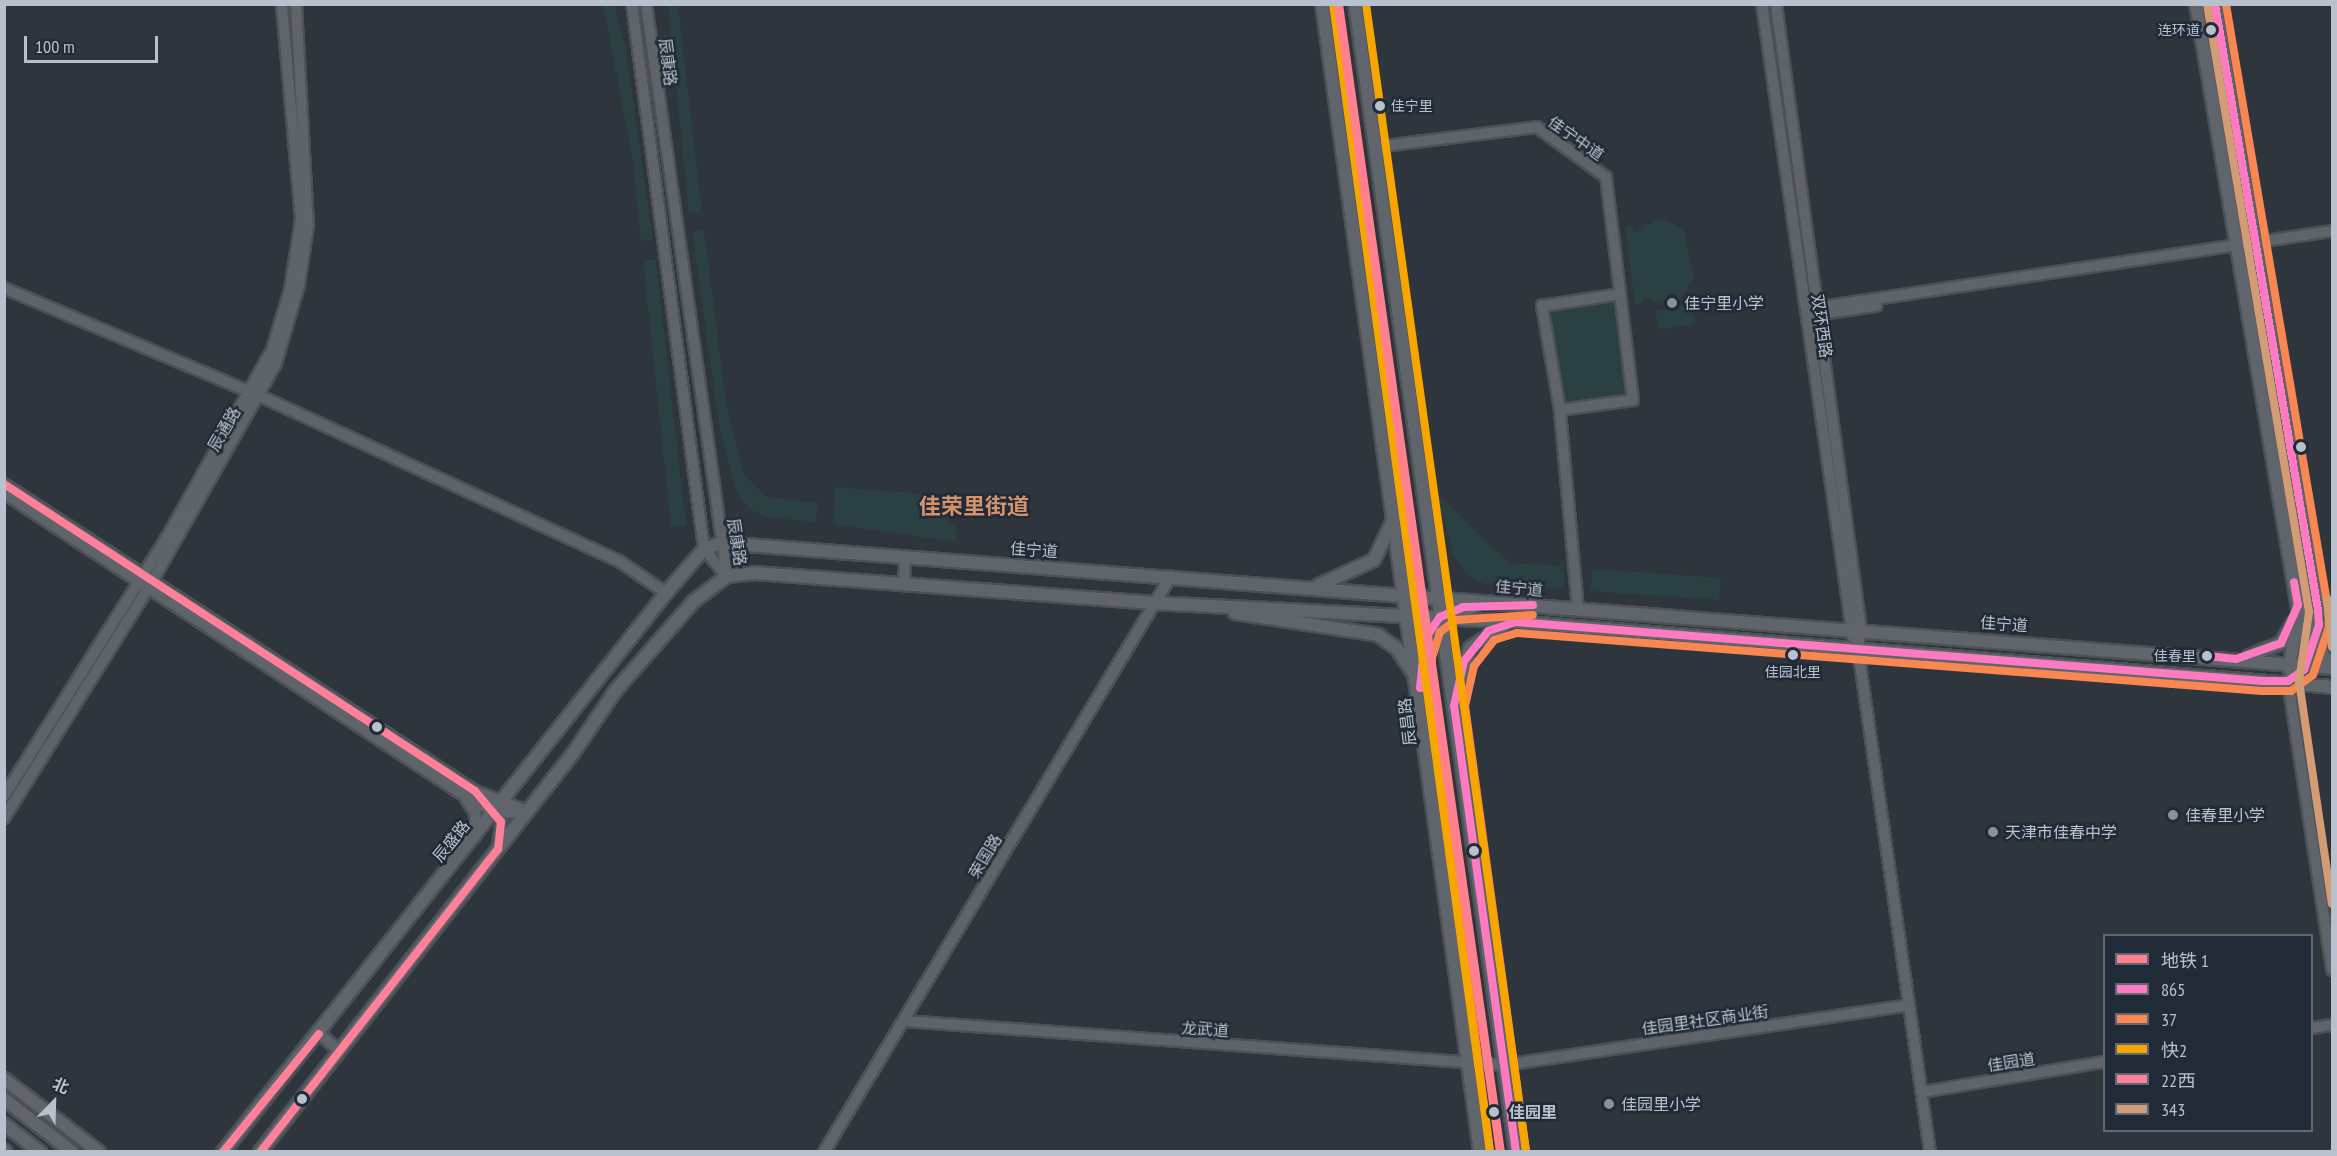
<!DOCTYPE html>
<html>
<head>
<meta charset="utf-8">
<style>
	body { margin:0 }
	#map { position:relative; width:2337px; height:1156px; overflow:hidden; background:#2e353c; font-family:"PT Sans Narrow","Noto Sans SC",sans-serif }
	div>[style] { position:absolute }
	.green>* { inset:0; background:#2b4042; transform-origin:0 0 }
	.roads { filter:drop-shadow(2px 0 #4c5156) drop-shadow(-2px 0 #4c5156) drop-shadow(0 2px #4c5156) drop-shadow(0 -2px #4c5156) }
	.minor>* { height:10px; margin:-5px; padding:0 5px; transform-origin:5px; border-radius:5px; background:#5e646a }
	.major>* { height:12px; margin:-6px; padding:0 6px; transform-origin:6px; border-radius:6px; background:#60656c }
	.bus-1>* { height:8px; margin:-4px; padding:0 4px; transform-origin:4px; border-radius:4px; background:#fe7ac1 }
	.bus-2>* { height:8px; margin:-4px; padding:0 4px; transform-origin:4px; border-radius:4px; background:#f88751 }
	.bus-3>* { height:8px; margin:-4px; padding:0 4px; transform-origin:4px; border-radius:4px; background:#f7a600 }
	.bus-4>* { height:8px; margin:-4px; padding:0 4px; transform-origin:4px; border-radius:4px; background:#ff8098 }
	.bus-5>* { height:8px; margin:-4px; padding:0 4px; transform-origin:4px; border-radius:4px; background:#d39c74 }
	.metro-1>* { height:9px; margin:-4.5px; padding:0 4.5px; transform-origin:4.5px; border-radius:4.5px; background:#ff808e }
	.dots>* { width:16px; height:16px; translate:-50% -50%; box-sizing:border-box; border:3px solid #212b37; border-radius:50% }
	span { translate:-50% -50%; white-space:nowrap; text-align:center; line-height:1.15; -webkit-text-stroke:5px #212b37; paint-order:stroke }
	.bus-label { font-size:14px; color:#b9c2cc }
	.right { translate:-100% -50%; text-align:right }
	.left { translate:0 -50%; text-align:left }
	.street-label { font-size:16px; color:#b9c2cc }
	.poi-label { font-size:16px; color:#b9c2cc }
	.stop-label { font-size:16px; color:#b9c2cc; font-weight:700 }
	.district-label { font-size:22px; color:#d4936c; font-weight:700 }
	.frame { position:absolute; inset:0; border:6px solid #b9c2cc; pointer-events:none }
	.legend { position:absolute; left:2103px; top:934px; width:210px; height:198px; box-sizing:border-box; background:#212b37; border:2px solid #5e6773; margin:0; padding:8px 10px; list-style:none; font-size:18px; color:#b9c2cc }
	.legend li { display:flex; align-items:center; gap:12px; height:30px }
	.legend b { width:30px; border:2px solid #5e6773 }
	.north { position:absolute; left:24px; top:1072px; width:60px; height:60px; -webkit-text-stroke:4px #212b37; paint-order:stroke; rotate:23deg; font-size:16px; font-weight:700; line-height:24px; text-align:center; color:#b9c2cc }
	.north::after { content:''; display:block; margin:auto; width:21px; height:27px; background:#b9c2cc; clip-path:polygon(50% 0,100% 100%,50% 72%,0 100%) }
	.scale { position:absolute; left:24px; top:36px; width:134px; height:27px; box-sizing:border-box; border:3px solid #b9c2cc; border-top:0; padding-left:8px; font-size:18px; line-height:21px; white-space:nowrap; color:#b9c2cc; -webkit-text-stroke:4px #212b37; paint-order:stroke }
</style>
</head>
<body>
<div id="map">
	<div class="green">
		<i style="clip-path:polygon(603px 5px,614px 5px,625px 45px,653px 240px,641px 241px,632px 155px)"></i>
		<i style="clip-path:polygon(668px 5px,678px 5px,702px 212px,689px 213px)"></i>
		<i style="clip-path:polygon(1660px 218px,1684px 229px,1694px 279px,1679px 299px,1658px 304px,1643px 296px,1643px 303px,1635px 304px,1625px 227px,1633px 226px,1634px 232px)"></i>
		<i style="clip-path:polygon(704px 230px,726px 404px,745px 476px,766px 497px,818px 503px,816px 522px,764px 517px,746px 506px,736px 489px,720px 431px,692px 232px)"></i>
		<i style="clip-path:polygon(643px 260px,656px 260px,686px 526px,671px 527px)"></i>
		<i style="left:1616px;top:301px;width:94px;height:69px;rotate:83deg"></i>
		<i style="left:1692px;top:305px;width:19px;height:37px;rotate:81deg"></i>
		<i style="clip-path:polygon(835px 487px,950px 496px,948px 525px,957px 526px,956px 542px,833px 524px)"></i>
		<i style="clip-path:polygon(1437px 494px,1509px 563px,1564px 566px,1564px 589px,1485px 584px,1467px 575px,1453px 555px)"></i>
		<i style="left:1592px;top:569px;width:129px;height:22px;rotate:4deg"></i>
	</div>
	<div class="roads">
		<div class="minor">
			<i style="left:632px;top:4px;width:550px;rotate:82.47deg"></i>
			<i style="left:704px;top:549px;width:35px;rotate:50deg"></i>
			<i style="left:646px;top:4px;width:578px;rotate:81.94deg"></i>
			<i style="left:1762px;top:4px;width:640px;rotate:81.83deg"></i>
			<i style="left:1776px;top:4px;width:631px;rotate:82.26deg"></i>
			<i style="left:1861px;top:629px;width:20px;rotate:99deg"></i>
			<i style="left:1858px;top:649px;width:508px;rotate:81.85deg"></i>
			<i style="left:1375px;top:147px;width:163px;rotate:-7deg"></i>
			<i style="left:1537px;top:127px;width:85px;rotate:35.9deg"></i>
			<i style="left:1606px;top:177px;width:225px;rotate:83.1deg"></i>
			<i style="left:1633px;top:400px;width:74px;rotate:172.2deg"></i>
			<i style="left:4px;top:288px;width:278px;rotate:22.9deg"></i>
			<i style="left:260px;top:396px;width:395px;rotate:24.7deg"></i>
			<i style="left:619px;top:561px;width:57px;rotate:34.2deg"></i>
			<i style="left:1814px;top:308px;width:524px;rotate:-8.46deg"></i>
			<i style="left:1814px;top:315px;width:63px;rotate:-8.3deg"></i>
			<i style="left:4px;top:484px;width:562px;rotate:33.1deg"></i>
			<i style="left:475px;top:791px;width:56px;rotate:21deg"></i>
			<i style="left:4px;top:493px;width:562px;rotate:33.32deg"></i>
			<i style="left:474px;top:802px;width:23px;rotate:25deg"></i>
			<i style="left:495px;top:812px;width:27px;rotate:2deg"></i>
			<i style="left:904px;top:584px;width:27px;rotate:-88deg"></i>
			<i style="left:1578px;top:609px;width:200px;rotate:-95.2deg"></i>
			<i style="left:1560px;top:410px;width:106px;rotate:-99.8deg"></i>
			<i style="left:1542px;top:306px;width:79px;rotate:-8.7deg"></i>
			<i style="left:2296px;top:637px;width:39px;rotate:-21deg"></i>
			<i style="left:2295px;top:673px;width:28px;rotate:-60deg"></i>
			<i style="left:2309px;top:649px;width:27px;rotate:-31deg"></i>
			<i style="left:2288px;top:681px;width:292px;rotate:81.3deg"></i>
			<i style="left:4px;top:796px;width:304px;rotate:-57.8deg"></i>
			<i style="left:166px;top:539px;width:217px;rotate:-60.7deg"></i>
			<i style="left:272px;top:350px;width:63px;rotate:-73.3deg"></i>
			<i style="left:290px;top:290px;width:72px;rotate:-81.2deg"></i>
			<i style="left:301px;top:219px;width:216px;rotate:-95.1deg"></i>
			<i style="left:466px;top:799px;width:17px;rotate:57deg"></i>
			<i style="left:475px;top:813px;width:24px;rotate:92deg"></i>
			<i style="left:492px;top:808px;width:17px;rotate:57deg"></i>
			<i style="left:501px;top:822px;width:25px;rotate:97deg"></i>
			<i style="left:4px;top:818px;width:273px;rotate:-57.9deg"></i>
			<i style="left:149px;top:587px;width:257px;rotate:-60.4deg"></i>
			<i style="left:276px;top:363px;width:81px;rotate:-73.6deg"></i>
			<i style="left:299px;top:285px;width:60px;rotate:-81.3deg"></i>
			<i style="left:308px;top:226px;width:222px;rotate:-93.1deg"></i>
			<i style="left:904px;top:1021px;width:602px;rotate:4.19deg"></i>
			<i style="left:1504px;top:1065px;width:409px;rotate:-8.4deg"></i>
			<i style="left:2312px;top:1028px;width:20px;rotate:-9deg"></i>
			<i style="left:319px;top:1033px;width:25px;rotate:42deg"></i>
			<i style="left:1922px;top:1092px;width:184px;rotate:-9.4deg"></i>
			<i style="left:824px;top:1152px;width:672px;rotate:-58.93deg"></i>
		</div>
		<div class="major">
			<i style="left:1322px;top:4px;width:1159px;rotate:82.16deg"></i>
			<i style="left:1355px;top:4px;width:1159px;rotate:82.02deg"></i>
			<i style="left:2196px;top:4px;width:619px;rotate:80.42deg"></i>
			<i style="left:2299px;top:614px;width:55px;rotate:100.5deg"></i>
			<i style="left:2215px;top:4px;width:615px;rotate:80.35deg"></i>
			<i style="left:2318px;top:610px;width:54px;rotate:101.7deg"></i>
			<i style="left:2307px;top:663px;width:26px;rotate:137deg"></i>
			<i style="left:1319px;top:585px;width:60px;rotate:-24.4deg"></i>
			<i style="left:1374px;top:560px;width:47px;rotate:-64.5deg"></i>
			<i style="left:1235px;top:613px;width:145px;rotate:8.7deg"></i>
			<i style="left:1378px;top:635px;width:24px;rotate:36deg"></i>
			<i style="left:1397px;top:649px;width:32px;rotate:56deg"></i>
			<i style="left:2319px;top:635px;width:20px;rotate:81deg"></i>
			<i style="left:2322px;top:655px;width:13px;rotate:39deg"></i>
			<i style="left:2249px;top:656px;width:35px;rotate:-22deg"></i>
			<i style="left:2281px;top:643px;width:26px;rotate:-59deg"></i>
			<i style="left:1421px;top:665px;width:26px;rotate:-81deg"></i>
			<i style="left:1425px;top:639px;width:22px;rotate:-58deg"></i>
			<i style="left:1437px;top:620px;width:40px;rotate:-20.2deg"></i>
			<i style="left:1455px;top:695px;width:49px;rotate:-72.3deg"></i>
			<i style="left:1470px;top:648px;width:43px;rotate:-33.7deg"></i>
			<i style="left:4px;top:1079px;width:120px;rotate:37.5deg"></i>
			<i style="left:4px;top:1099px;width:86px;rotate:37.9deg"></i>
			<i style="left:4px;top:1124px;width:46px;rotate:37.9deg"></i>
			<i style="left:4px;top:1150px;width:3px;rotate:45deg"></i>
			<i style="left:223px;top:1152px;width:713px;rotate:-51.6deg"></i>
			<i style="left:666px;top:593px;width:58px;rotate:-49.2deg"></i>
			<i style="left:704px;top:549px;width:18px;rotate:-19deg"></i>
			<i style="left:721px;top:543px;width:1616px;rotate:4.44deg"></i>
			<i style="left:260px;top:1152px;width:509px;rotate:-51.87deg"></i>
			<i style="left:574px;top:752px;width:75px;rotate:-55.9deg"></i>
			<i style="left:616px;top:690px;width:118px;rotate:-48.8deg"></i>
			<i style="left:694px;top:601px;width:41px;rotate:-37.1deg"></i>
			<i style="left:727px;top:576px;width:27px;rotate:-6deg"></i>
			<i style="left:754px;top:573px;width:402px;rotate:4.3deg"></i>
			<i style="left:1155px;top:603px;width:361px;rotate:3deg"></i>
			<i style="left:1516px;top:622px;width:819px;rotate:4.55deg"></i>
		</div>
	</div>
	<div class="bus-1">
		<i style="left:2207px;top:656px;width:29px;rotate:6deg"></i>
		<i style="left:2236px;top:659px;width:48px;rotate:-19.6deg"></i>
		<i style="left:2281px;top:643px;width:42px;rotate:-65.9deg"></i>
		<i style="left:2298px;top:605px;width:23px;rotate:-100deg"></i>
		<i style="left:1420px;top:688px;width:49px;rotate:-84.2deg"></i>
		<i style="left:1425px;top:639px;width:27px;rotate:-56deg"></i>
		<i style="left:1440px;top:617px;width:25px;rotate:-23deg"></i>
		<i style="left:1463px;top:607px;width:70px;rotate:-1.6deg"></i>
		<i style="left:1516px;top:1152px;width:450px;rotate:-97.9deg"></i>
		<i style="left:1454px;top:706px;width:46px;rotate:-77.5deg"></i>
		<i style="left:1464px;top:661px;width:38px;rotate:-51deg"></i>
		<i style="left:1488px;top:631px;width:29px;rotate:-18deg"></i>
		<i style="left:1516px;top:622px;width:749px;rotate:4.52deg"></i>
		<i style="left:2263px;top:681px;width:25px"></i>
		<i style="left:2288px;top:681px;width:19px;rotate:-35deg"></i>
		<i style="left:2304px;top:670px;width:47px;rotate:-71.6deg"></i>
		<i style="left:2319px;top:625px;width:15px;rotate:-94deg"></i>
		<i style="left:2318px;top:610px;width:615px;rotate:-99.65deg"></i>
	</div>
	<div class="bus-2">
		<i style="left:1490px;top:1151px;width:467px;rotate:-97.3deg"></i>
		<i style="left:1431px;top:688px;width:30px;rotate:-88deg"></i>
		<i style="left:1432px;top:658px;width:27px;rotate:-73deg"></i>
		<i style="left:1440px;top:632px;width:20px;rotate:-37deg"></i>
		<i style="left:1456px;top:620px;width:77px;rotate:-3.7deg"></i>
		<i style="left:1526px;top:1151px;width:449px;rotate:-97.8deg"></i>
		<i style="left:1465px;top:706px;width:41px;rotate:-77.3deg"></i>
		<i style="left:1474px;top:666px;width:33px;rotate:-52deg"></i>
		<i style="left:1494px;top:640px;width:24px;rotate:-17deg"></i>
		<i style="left:1517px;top:633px;width:747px;rotate:4.45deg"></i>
		<i style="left:2262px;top:691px;width:29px"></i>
		<i style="left:2291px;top:691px;width:27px;rotate:-36deg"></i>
		<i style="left:2313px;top:675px;width:51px;rotate:-71.6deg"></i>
		<i style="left:2329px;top:627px;width:19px;rotate:-93deg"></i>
		<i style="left:2328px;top:608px;width:613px;rotate:-99.59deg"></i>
	</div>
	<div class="bus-3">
		<i style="left:1333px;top:4px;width:1158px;rotate:82.21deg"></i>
		<i style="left:1366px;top:4px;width:1158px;rotate:82.06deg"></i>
	</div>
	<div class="bus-4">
		<i style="left:4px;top:484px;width:562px;rotate:33.1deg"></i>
		<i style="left:475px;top:791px;width:40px;rotate:50deg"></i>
		<i style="left:501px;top:822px;width:27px;rotate:96deg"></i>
		<i style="left:498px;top:849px;width:385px;rotate:128.1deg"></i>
		<i style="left:223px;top:1152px;width:152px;rotate:-50.9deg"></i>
	</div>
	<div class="bus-5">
		<i style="left:2207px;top:4px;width:616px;rotate:80.48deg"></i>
		<i style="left:2309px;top:612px;width:70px;rotate:98.2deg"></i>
		<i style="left:2299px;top:681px;width:225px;rotate:81.6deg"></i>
		<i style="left:2327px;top:598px;width:49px;rotate:84.2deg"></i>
	</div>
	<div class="metro-1">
		<i style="left:1338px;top:4px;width:1159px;rotate:81.97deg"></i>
	</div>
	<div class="dots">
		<i style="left:2211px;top:30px;background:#b9c2cc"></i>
		<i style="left:1380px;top:106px;background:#b9c2cc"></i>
		<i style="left:1672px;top:303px;background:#88919a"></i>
		<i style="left:2301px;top:447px;background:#b9c2cc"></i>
		<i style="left:1793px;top:655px;background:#b9c2cc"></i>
		<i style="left:2207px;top:656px;background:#b9c2cc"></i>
		<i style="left:377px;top:727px;background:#b9c2cc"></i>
		<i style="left:2173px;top:815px;background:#88919a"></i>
		<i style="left:1993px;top:832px;background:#88919a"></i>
		<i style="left:1474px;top:851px;background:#b9c2cc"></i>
		<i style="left:302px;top:1099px;background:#b9c2cc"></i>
		<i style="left:1609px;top:1104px;background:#88919a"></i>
		<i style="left:1494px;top:1112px;background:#b9c2cc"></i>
	</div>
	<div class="bus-label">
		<span class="right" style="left:2200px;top:30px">连环道</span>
		<span class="left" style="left:1391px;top:106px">佳宁里</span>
		<span class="right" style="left:2196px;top:656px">佳春里</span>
		<span style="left:1793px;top:672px">佳园北里</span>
	</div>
	<div class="street-label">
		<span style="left:668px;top:62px;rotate:83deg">辰康路</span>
		<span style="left:1576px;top:138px;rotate:35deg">佳宁中道</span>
		<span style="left:1822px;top:326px;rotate:82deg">双环西路</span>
		<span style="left:224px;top:429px;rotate:-60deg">辰通路</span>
		<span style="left:737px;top:542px;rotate:81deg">辰康路</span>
		<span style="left:1034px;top:550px;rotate:4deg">佳宁道</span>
		<span style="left:1519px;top:588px;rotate:5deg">佳宁道</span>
		<span style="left:2004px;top:624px;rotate:4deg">佳宁道</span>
		<span style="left:1407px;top:722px;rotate:-97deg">辰昌路</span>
		<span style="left:451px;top:841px;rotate:-51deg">辰盛路</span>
		<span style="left:985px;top:856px;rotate:-59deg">荣国路</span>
		<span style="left:1705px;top:1020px;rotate:-8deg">佳园里社区商业街</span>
		<span style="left:1205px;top:1029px;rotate:4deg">龙武道</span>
		<span style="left:2011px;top:1062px;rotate:-9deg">佳园道</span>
	</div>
	<div class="poi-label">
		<span class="left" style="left:1684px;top:303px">佳宁里小学</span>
		<span class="left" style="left:2185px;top:815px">佳春里小学</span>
		<span class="left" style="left:2005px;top:832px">天津市佳春中学</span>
		<span class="left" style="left:1621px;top:1104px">佳园里小学</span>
	</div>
	<div class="stop-label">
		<span class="left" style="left:1509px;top:1112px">佳园里</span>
	</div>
	<div class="district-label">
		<span style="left:974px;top:507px">佳荣里街道</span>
	</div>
	<div class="frame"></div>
	<ul class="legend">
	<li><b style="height:8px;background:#ff808e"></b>地铁 1</li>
	<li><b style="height:8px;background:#fe7ac1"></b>865</li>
	<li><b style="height:8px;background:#f88751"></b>37</li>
	<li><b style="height:8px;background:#f7a600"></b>快2</li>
	<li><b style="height:8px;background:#ff8098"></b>22西</li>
	<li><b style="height:8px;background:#d39c74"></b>343</li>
	</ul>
	<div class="north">北</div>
	<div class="scale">100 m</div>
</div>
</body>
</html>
